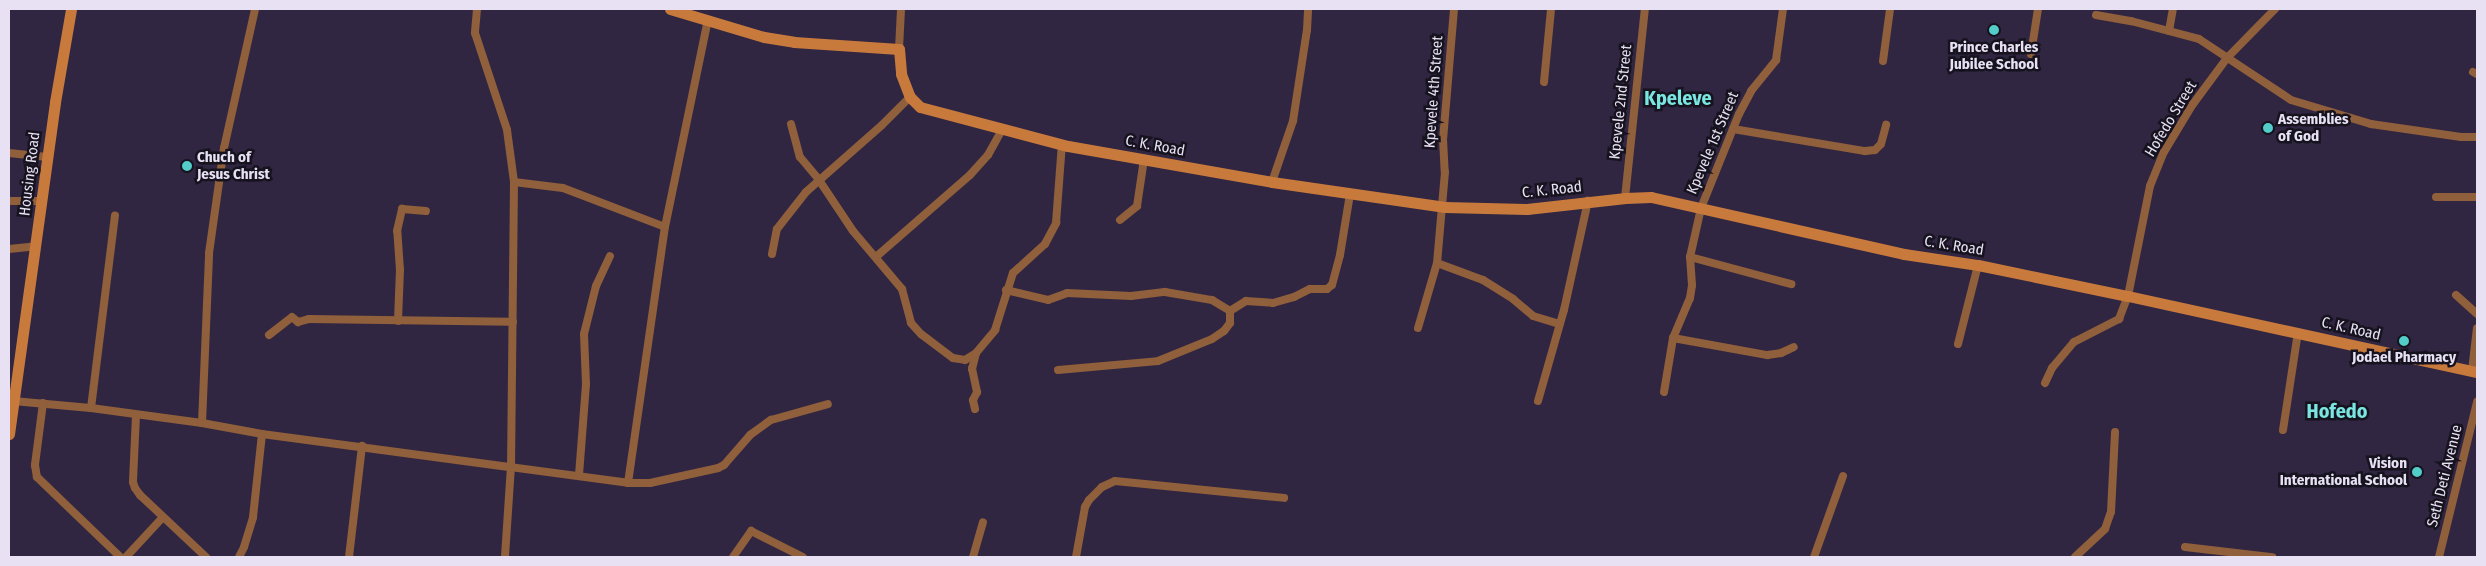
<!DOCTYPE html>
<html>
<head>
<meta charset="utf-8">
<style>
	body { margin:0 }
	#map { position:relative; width:2486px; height:566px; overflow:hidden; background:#302641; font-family:"Fira Sans Condensed",sans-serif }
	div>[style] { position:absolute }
	.street>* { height:8px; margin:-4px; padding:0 4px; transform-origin:4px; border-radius:4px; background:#905f3b }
	.secondary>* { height:11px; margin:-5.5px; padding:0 5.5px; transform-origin:5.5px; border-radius:5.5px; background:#c87a3d }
	.dots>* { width:14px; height:14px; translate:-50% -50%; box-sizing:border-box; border:2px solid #16121e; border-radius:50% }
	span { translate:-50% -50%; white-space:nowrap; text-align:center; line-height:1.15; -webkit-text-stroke:5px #16121e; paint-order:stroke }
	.poi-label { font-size:15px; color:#e7e1f3; font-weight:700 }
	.left { translate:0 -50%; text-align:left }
	.right { translate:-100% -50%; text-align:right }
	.street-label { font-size:15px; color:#e7e1f3 }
	.district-label { font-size:20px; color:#7ae6e1; font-weight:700 }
	.frame { position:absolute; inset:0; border:10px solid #e7e1f3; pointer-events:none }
</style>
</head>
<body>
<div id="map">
	<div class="street">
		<i style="left:477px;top:9px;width:24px;rotate:95deg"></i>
		<i style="left:475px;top:33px;width:102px;rotate:71.7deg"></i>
		<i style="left:507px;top:130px;width:52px;rotate:82.3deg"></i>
		<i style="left:514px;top:182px;width:284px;rotate:90.6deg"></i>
		<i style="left:511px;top:466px;width:91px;rotate:93.8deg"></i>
		<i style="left:1454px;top:9px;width:130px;rotate:94.8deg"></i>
		<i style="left:1443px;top:139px;width:33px;rotate:87deg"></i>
		<i style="left:1445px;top:172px;width:91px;rotate:95deg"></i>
		<i style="left:1437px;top:263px;width:49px;rotate:20.3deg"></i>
		<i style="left:1483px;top:280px;width:36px;rotate:32deg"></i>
		<i style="left:1513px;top:299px;width:26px;rotate:40deg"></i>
		<i style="left:1533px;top:316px;width:28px;rotate:17deg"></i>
		<i style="left:2096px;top:15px;width:36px;rotate:10deg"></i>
		<i style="left:2131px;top:21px;width:70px;rotate:14.8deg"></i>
		<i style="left:2199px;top:39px;width:110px;rotate:33.5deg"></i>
		<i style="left:2291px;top:100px;width:84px;rotate:16.7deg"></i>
		<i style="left:2371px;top:124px;width:91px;rotate:8.2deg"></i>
		<i style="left:2461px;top:137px;width:16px"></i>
		<i style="left:2169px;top:31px;width:22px;rotate:-80deg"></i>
		<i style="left:899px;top:49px;width:40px;rotate:-87.1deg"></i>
		<i style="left:2031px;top:54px;width:46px;rotate:-81.2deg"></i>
		<i style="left:1883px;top:61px;width:52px;rotate:-82.3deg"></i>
		<i style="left:2473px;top:72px;width:4px;rotate:27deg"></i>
		<i style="left:1544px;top:82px;width:73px;rotate:-84.5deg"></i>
		<i style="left:791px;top:124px;width:34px;rotate:75deg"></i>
		<i style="left:800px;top:157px;width:30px;rotate:50deg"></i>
		<i style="left:819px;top:180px;width:61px;rotate:56.3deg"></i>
		<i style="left:853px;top:231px;width:76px;rotate:49.8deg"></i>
		<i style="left:902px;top:289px;width:35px;rotate:75deg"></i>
		<i style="left:911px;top:323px;width:15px;rotate:48deg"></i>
		<i style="left:921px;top:334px;width:40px;rotate:37deg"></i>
		<i style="left:953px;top:358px;width:12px;rotate:9deg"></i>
		<i style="left:965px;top:360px;width:13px;rotate:-32deg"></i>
		<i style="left:1733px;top:129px;width:134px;rotate:9.5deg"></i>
		<i style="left:1865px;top:151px;width:10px;rotate:-6deg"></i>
		<i style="left:1875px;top:150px;width:8px;rotate:-45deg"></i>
		<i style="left:1881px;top:144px;width:20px;rotate:-75deg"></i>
		<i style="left:9px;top:153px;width:38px;rotate:6deg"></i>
		<i style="left:514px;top:182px;width:49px;rotate:7deg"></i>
		<i style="left:563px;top:188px;width:109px;rotate:20.9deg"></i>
		<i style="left:1272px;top:182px;width:65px;rotate:-71deg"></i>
		<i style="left:1293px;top:121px;width:92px;rotate:-81.3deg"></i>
		<i style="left:1307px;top:30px;width:21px;rotate:-87deg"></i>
		<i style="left:2436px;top:197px;width:41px"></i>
		<i style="left:1625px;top:198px;width:190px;rotate:-84deg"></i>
		<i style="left:9px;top:201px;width:33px"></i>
		<i style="left:1120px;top:220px;width:22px;rotate:-39deg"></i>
		<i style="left:1137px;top:206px;width:48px;rotate:-81.5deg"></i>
		<i style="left:9px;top:249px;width:27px;rotate:-6deg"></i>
		<i style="left:772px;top:254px;width:25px;rotate:-79deg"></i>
		<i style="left:777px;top:229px;width:47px;rotate:-51.9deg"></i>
		<i style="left:806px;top:192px;width:101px;rotate:-41.4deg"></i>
		<i style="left:882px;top:125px;width:40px;rotate:-45deg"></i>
		<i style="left:877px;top:256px;width:123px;rotate:-41.1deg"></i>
		<i style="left:970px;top:175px;width:27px;rotate:-48deg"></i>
		<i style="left:988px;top:155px;width:31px;rotate:-61deg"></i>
		<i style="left:1690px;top:257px;width:105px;rotate:15deg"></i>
		<i style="left:1006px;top:290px;width:43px;rotate:13.4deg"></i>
		<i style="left:1048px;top:300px;width:20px;rotate:-20deg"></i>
		<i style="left:1067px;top:293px;width:64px;rotate:2.7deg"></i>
		<i style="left:1131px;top:296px;width:34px;rotate:-7deg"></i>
		<i style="left:1165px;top:292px;width:48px;rotate:9.7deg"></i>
		<i style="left:1212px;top:300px;width:21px;rotate:31deg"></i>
		<i style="left:1230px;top:311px;width:19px;rotate:-32deg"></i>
		<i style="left:1246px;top:301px;width:27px;rotate:4deg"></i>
		<i style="left:1273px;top:303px;width:22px;rotate:-16deg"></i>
		<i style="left:1294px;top:297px;width:18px;rotate:-27deg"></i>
		<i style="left:1310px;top:289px;width:17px"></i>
		<i style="left:1327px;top:289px;width:6px;rotate:-39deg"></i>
		<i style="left:1332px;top:285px;width:31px;rotate:-75deg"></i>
		<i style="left:1340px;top:255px;width:62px;rotate:-80.7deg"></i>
		<i style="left:2456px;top:295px;width:28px;rotate:42deg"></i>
		<i style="left:398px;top:321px;width:51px;rotate:-87.8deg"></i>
		<i style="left:400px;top:270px;width:39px;rotate:-94deg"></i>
		<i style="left:397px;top:231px;width:23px;rotate:-77deg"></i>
		<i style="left:402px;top:209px;width:24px;rotate:5deg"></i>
		<i style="left:1418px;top:328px;width:68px;rotate:-73.7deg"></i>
		<i style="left:269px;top:335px;width:29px;rotate:-38deg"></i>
		<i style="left:292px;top:317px;width:8px;rotate:40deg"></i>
		<i style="left:298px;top:322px;width:11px;rotate:-15deg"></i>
		<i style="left:309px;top:319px;width:204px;rotate:0.8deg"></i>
		<i style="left:1673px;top:338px;width:96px;rotate:10.3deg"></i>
		<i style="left:1767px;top:355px;width:14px;rotate:-8deg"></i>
		<i style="left:1781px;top:353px;width:14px;rotate:-25deg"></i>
		<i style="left:1958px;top:344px;width:81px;rotate:-75.8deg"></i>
		<i style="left:1058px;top:370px;width:100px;rotate:-5.1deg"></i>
		<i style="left:1158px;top:361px;width:58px;rotate:-22.2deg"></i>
		<i style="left:1212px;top:339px;width:14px;rotate:-34deg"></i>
		<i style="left:1224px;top:331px;width:10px;rotate:-53deg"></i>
		<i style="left:1230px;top:323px;width:12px;rotate:-90deg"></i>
		<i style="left:2472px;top:371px;width:43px;rotate:-83.4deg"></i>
		<i style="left:2045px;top:383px;width:17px;rotate:-65deg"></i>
		<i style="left:2052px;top:368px;width:34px;rotate:-50deg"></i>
		<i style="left:2074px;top:342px;width:51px;rotate:-27.1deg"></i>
		<i style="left:2119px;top:319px;width:25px;rotate:-69deg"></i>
		<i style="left:2128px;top:296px;width:112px;rotate:-78.7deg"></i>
		<i style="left:2150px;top:186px;width:37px;rotate:-68deg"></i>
		<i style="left:2164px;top:152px;width:56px;rotate:-58.9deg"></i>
		<i style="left:2193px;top:104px;width:57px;rotate:-53.5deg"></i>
		<i style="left:2227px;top:58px;width:69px;rotate:-45.6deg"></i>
		<i style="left:1664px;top:392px;width:55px;rotate:-80.5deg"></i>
		<i style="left:1673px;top:338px;width:43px;rotate:-67deg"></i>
		<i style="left:1690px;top:298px;width:13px;rotate:-81deg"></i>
		<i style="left:1692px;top:285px;width:28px;rotate:-94deg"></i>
		<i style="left:1690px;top:257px;width:50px;rotate:-77.3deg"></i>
		<i style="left:1701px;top:208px;width:101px;rotate:-68deg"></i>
		<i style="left:1739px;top:114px;width:26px;rotate:-62deg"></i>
		<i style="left:1751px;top:91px;width:40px;rotate:-51deg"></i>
		<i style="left:1776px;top:60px;width:51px;rotate:-82.2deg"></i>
		<i style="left:13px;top:401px;width:78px;rotate:5.1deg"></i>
		<i style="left:91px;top:408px;width:112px;rotate:7.7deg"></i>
		<i style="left:202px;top:423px;width:170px;rotate:-87.6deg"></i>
		<i style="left:209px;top:253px;width:106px;rotate:-81.9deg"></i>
		<i style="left:224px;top:148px;width:142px;rotate:-77.4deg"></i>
		<i style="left:1538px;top:401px;width:95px;rotate:-74.1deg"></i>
		<i style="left:1564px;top:310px;width:112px;rotate:-77.6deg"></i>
		<i style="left:43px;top:403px;width:63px;rotate:97.4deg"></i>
		<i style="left:35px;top:465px;width:12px;rotate:81deg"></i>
		<i style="left:37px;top:477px;width:115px;rotate:43.9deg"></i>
		<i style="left:91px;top:408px;width:194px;rotate:-82.9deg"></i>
		<i style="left:975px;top:409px;width:9px;rotate:-103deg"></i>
		<i style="left:973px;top:400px;width:9px;rotate:-63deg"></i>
		<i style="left:977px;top:392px;width:24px;rotate:-102deg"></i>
		<i style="left:972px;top:369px;width:16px;rotate:-76deg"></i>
		<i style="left:976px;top:353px;width:30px;rotate:-50deg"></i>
		<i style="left:995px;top:330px;width:60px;rotate:-72.5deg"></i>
		<i style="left:1013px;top:273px;width:43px;rotate:-42.2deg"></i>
		<i style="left:1045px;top:244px;width:24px;rotate:-62deg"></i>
		<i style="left:1056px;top:223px;width:79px;rotate:-85.7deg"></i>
		<i style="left:136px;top:415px;width:67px;rotate:92.6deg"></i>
		<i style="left:133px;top:482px;width:6px;rotate:72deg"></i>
		<i style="left:135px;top:488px;width:9px;rotate:54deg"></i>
		<i style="left:140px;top:495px;width:91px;rotate:43.2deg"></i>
		<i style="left:202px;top:423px;width:61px;rotate:10.4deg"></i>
		<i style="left:262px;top:434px;width:369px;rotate:7.6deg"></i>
		<i style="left:628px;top:483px;width:22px"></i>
		<i style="left:650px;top:483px;width:70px;rotate:-12.4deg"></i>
		<i style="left:718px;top:468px;width:7px;rotate:-27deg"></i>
		<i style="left:724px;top:465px;width:40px;rotate:-49deg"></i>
		<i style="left:750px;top:435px;width:26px;rotate:-36deg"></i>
		<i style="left:771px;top:420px;width:59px;rotate:-15.7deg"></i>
		<i style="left:2283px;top:430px;width:99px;rotate:-81.3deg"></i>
		<i style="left:579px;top:475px;width:91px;rotate:-85.6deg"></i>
		<i style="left:586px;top:384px;width:50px;rotate:-92.3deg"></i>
		<i style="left:584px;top:334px;width:49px;rotate:-76deg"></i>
		<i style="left:596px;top:286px;width:33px;rotate:-65deg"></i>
		<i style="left:628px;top:483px;width:259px;rotate:-81.8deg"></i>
		<i style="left:665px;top:227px;width:211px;rotate:-78.3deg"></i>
		<i style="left:2185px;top:547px;width:88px;rotate:6.6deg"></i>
		<i style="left:126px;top:557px;width:54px;rotate:-47.2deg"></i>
		<i style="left:239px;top:557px;width:11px;rotate:-63deg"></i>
		<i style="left:244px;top:547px;width:31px;rotate:-73deg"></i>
		<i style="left:253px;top:517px;width:83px;rotate:-83.8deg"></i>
		<i style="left:349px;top:557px;width:112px;rotate:-83.3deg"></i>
		<i style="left:733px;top:557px;width:32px;rotate:-55deg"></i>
		<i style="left:751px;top:531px;width:58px;rotate:26.6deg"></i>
		<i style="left:973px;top:557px;width:36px;rotate:-74deg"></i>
		<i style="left:1076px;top:557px;width:51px;rotate:-79.8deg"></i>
		<i style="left:1085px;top:507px;width:8px;rotate:-60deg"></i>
		<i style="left:1089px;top:500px;width:18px;rotate:-45deg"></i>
		<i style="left:1102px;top:487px;width:14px;rotate:-25deg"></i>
		<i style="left:1115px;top:481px;width:170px;rotate:5.7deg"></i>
		<i style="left:1814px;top:557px;width:86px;rotate:-70.3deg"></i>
		<i style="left:2075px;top:557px;width:41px;rotate:-43deg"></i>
		<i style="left:2105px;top:529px;width:18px;rotate:-71deg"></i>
		<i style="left:2111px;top:512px;width:80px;rotate:-87.1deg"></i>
		<i style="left:2439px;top:557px;width:160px;rotate:-76.2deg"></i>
	</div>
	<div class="secondary">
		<i style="left:670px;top:9px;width:98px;rotate:16.6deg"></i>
		<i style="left:764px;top:37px;width:30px;rotate:9deg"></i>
		<i style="left:794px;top:42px;width:105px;rotate:3.8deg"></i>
		<i style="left:899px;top:49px;width:25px;rotate:85deg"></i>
		<i style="left:901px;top:74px;width:25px;rotate:69deg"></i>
		<i style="left:910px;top:97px;width:14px;rotate:45deg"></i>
		<i style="left:920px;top:107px;width:153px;rotate:14.8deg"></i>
		<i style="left:1068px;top:146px;width:207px;rotate:10deg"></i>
		<i style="left:1272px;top:182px;width:175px;rotate:8.2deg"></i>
		<i style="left:1445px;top:207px;width:82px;rotate:1.4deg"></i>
		<i style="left:1527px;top:209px;width:99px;rotate:-6.4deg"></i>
		<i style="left:1625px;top:198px;width:26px;rotate:-2deg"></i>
		<i style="left:1651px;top:197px;width:259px;rotate:12.7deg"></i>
		<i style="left:1904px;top:254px;width:75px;rotate:8.5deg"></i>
		<i style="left:1978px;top:265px;width:153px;rotate:11.7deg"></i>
		<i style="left:2128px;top:296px;width:357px;rotate:12.3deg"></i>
		<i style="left:9px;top:434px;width:335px;rotate:-82.1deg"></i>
		<i style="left:55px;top:102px;width:94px;rotate:-80.2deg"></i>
	</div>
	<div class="dots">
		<i style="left:1994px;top:30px;background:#53cdc9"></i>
		<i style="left:2268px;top:128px;background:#53cdc9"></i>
		<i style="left:187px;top:166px;background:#53cdc9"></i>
		<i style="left:2404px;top:341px;background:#53cdc9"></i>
		<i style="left:2417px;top:472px;background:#53cdc9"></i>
	</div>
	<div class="poi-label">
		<span style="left:1994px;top:56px">Prince Charles<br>Jubilee School</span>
		<span class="left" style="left:2278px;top:128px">Assemblies<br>of God</span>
		<span class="left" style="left:197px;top:166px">Chuch of<br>Jesus Christ</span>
		<span style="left:2404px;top:358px">Jodael Pharmacy</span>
		<span class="right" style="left:2407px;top:472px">Vision<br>International School</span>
	</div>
	<div class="street-label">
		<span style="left:1434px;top:92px;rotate:-86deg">Kpevele 4th Street</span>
		<span style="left:1621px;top:102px;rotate:-84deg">Kpevele 2nd Street</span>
		<span style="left:2171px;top:119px;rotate:-59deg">Hofedo Street</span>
		<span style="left:1713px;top:143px;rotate:-67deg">Kpevele 1st Street</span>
		<span style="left:1155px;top:146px;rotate:10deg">C. K. Road</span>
		<span style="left:30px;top:174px;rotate:-83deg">Housing Road</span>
		<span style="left:1552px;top:190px;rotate:-6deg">C. K. Road</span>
		<span style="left:1954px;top:246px;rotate:9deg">C. K. Road</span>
		<span style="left:2351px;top:329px;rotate:13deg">C. K. Road</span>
		<span style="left:2445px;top:476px;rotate:-76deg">Seth Deti Avenue</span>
	</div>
	<div class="district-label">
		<span style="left:1678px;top:98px">Kpeleve</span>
		<span style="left:2337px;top:411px">Hofedo</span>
	</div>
	<div class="frame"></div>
</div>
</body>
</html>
